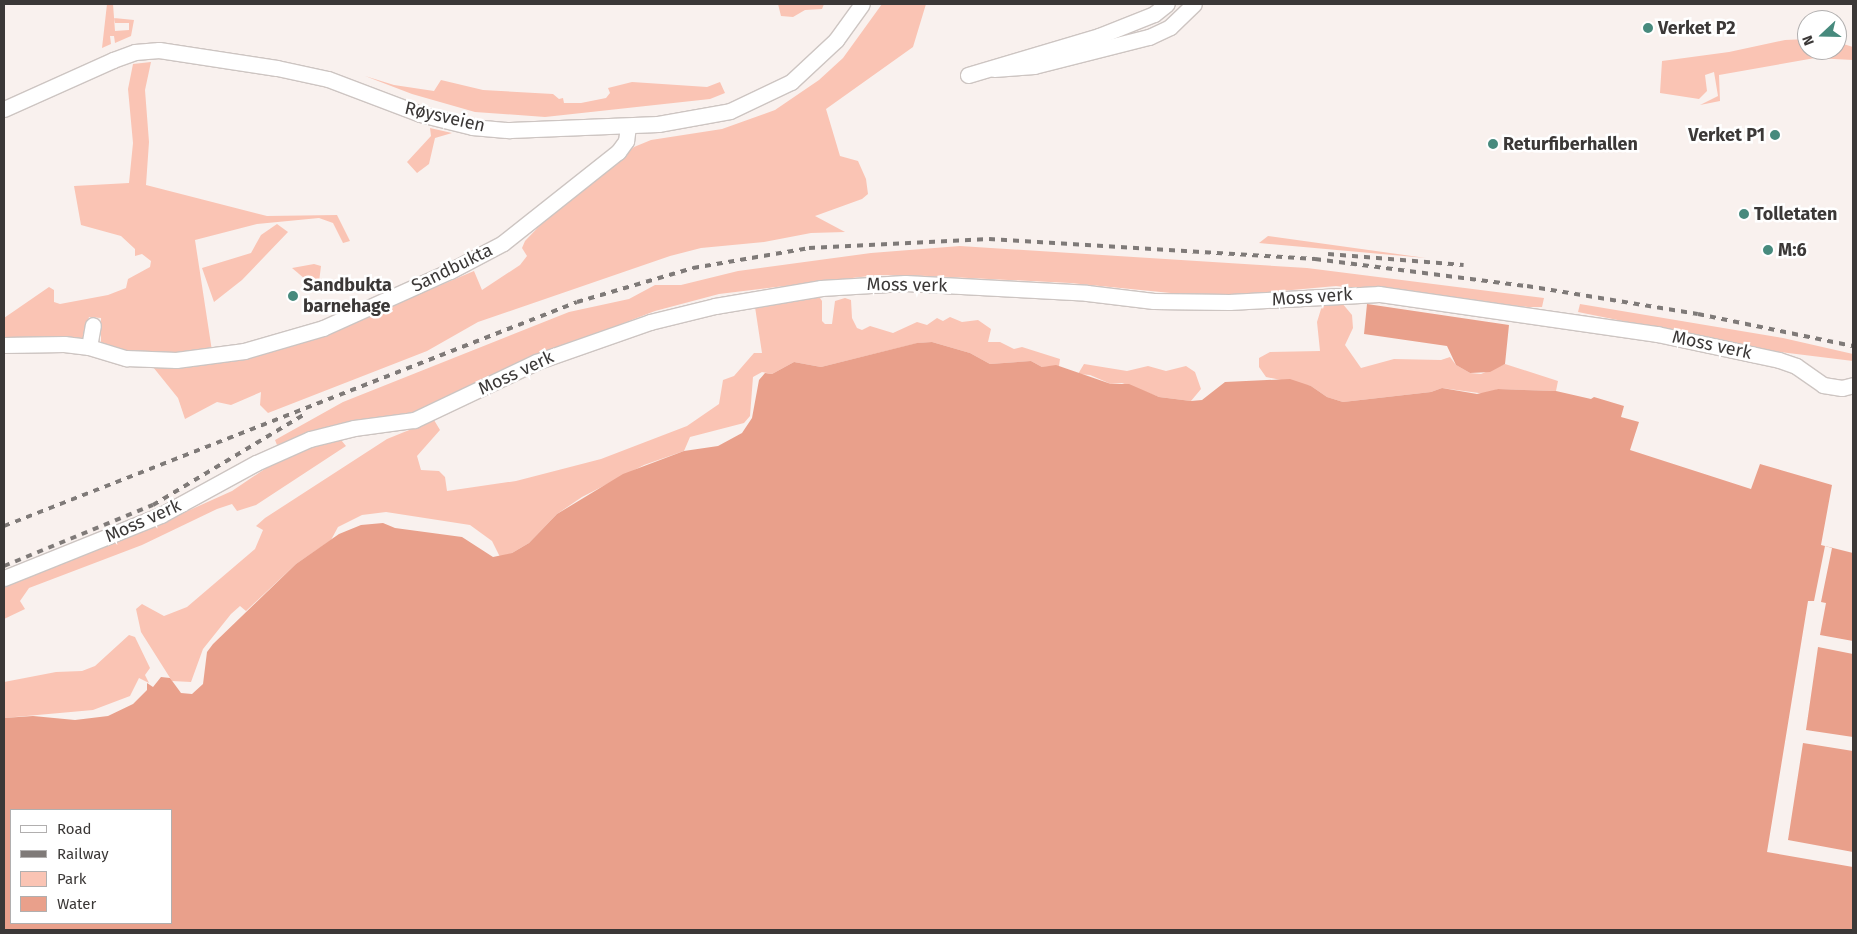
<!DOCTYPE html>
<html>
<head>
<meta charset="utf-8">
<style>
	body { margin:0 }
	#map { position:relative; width:1857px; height:934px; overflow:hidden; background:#f9f1ee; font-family:"Fira Sans",sans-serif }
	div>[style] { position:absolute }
	.green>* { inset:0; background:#fac4b4 }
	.water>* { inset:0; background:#e9a08b }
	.pier>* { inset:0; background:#f9f1ee }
	.roads { filter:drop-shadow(1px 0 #cdc5c2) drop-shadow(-1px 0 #cdc5c2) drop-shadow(0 1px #cdc5c2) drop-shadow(0 -1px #cdc5c2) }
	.street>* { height:15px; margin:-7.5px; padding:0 7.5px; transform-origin:7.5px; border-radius:7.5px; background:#fff }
	.rail>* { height:4px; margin-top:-2px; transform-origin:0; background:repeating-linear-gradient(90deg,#7f7a78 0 6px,transparent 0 12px) }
	.dots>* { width:14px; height:14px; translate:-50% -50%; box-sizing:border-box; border:2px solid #fff; border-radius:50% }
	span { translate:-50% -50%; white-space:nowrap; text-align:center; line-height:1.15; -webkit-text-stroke:5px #fff; paint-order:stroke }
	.poi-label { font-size:18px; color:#3b3837; font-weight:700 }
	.left { translate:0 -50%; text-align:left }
	.right { translate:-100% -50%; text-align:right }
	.street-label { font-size:18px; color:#3b3837 }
	.frame { position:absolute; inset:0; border:5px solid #3b3837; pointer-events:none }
	.legend { position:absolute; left:10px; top:809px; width:162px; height:115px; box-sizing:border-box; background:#fff; border:1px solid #b1afaf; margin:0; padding:6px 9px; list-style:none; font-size:15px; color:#3b3837 }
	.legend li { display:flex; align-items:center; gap:10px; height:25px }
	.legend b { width:25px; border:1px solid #b1afaf }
	.north { position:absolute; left:1797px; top:10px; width:50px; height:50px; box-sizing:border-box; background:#fff; border:1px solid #b1afaf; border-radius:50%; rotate:249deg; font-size:14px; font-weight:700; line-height:20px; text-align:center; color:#3b3837 }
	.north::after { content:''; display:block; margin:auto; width:18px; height:22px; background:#478a7d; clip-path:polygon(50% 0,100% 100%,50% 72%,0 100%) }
</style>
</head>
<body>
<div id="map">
	<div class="green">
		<i style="clip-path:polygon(107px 4px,113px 4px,115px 31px,129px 30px,129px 23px,115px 23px,114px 18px,134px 20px,131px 36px,115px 43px,114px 36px,110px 36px,111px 44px,102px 48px)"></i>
		<i style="clip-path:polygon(778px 4px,824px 4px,822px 9px,805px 10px,793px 17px,781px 16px)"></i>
		<i style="clip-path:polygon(882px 4px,926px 4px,913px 47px,826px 109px,840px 156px,858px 161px,866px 179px,868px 194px,862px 199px,815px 216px,845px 232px,811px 233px,764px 242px,701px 248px,670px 256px,478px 322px,427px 351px,268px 413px,260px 405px,261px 392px,231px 405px,217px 402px,185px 419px,178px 398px,153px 367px,213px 363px,334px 330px,474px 271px,482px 290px,520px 265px,527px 256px,522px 248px,525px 241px,549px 216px,634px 147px,651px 140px,722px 129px,775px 110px,819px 80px,843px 58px)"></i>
		<i style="clip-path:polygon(1807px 39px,1807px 50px,1837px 50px,1837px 42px,1853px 47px,1853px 60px,1815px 58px,1719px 75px,1720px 101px,1700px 105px,1718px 96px,1714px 72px,1705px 75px,1707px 91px,1699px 99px,1660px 93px,1662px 61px,1729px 52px,1785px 40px)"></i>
		<i style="clip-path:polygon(151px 62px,145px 90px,149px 142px,146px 185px,267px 216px,337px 215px,350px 241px,343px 243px,333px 223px,319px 218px,257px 224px,195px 240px,212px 351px,145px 356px,101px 344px,101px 318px,89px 317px,84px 337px,81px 339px,48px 336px,4px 340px,4px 318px,49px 287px,54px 290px,54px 302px,60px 304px,108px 295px,126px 288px,128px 279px,150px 267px,151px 261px,142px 254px,135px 256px,135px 249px,121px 236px,81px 225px,74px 186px,129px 183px,133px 143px,128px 89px,133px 64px)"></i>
		<i style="clip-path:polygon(365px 76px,394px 85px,434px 91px,441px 80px,483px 90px,553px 94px,559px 99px,563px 98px,564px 103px,581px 103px,606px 98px,610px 93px,608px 88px,632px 82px,707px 87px,720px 82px,725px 93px,710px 99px,545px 117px,475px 112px,412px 94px)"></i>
		<i style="clip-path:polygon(430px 128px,452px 133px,435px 138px,429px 164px,417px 173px,407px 162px,431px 136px)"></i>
		<i style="clip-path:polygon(277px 224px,288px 232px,242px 280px,214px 302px,202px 268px,251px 253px,261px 235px)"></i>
		<i style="clip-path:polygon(1268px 236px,1426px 258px,1259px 243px)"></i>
		<i style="clip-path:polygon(960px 246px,1307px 268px,1544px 298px,1542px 307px,1528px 307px,1336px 286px,1249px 294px,1191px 295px,1070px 283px,930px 276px,878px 275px,818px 282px,719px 294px,655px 311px,502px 370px,423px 411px,303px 436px,277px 445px,275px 440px,343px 402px,569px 312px,629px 299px,655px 285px,681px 285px,738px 271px,871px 253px)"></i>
		<i style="clip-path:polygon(314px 264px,321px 266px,318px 290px,292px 268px)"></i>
		<i style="clip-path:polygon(818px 295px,822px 301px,822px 321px,825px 324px,832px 324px,835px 301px,845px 298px,851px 300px,852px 318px,857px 328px,862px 330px,870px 326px,893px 333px,917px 322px,927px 325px,937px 318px,943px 321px,950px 317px,962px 322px,978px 320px,991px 329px,988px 342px,1000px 342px,1014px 349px,1022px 347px,1060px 359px,1059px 366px,1042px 367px,1031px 361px,990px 364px,970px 353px,932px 342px,918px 343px,821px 367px,794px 362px,772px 374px,762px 372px,753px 377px,750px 416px,744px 423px,690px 437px,684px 451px,644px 465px,582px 497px,557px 514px,529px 543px,512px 553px,500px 557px,492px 541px,470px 525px,386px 512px,362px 515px,338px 527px,331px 540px,296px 564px,246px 611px,240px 606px,231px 614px,203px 649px,191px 682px,172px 681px,141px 632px,136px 609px,142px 604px,164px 616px,187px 607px,255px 549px,263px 530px,256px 526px,265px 518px,387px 439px,434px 420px,440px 430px,417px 456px,421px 470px,439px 471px,445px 477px,447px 491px,516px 481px,601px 459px,687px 426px,719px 404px,723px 380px,734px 376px,754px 353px,762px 353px,755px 307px)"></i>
		<i style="clip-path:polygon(1342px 303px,1352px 315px,1353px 328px,1345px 345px,1361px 368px,1394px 359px,1441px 360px,1450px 357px,1456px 365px,1470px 373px,1481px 374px,1505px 364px,1558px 381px,1556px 391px,1498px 389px,1486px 394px,1442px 388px,1431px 392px,1343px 402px,1327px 397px,1311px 386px,1266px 377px,1259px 367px,1259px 358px,1270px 352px,1320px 351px,1317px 322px,1321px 309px,1325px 304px)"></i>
		<i style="clip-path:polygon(1580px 304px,1783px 338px,1853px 354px,1853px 361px,1771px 351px,1578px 312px)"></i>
		<i style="clip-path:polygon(1084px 364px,1127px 371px,1148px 366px,1166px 371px,1186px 366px,1195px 372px,1201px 389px,1191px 401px,1159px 397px,1122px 383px,1111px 384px,1090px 375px,1078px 374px)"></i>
		<i style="clip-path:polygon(328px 440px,341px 440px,346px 446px,256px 505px,237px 511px,232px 504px,217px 509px,142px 545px,29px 588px,20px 601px,25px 609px,4px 619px,4px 583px,132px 536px,232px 491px,281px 458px)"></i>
		<i style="clip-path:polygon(129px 635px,135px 637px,150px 668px,145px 675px,149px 683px,139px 678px,130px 696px,93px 710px,4px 718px,4px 682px,56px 672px,82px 671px,95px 666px)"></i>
	</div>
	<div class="water">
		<i style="clip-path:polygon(1367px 304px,1509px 325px,1505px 364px,1490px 372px,1470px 373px,1456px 365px,1447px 346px,1364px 334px)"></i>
		<i style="clip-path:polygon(evenodd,932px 342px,970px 353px,990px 364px,1031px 361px,1042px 367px,1056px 365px,1111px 384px,1129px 384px,1159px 397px,1191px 401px,1202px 400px,1225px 382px,1290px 379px,1311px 386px,1327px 397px,1343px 402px,1431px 392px,1442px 388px,1477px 394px,1498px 389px,1556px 391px,1591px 399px,1594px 397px,1624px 406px,1621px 417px,1639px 422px,1630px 450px,1751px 489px,1760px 464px,1832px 485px,1821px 545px,1853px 553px,1853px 930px,4px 930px,4px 718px,33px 716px,75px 720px,108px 716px,133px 704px,147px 690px,147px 683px,153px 687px,161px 677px,170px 678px,181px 693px,192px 694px,203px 684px,207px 652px,213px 644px,296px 564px,339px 534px,361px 525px,383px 523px,395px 528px,462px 537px,493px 557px,512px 553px,529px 543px,557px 514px,623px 474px,684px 451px,718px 446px,742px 433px,752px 418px,759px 380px,765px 373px,772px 374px,794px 362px,821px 367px,917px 343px,932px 342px,11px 810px,171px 810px,171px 923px,11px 923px,11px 810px)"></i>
	</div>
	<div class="pier">
		<i style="clip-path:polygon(1825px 546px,1832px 548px,1821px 602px,1826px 603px,1820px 635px,1853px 641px,1853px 654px,1818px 647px,1806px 730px,1853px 737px,1853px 751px,1803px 743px,1788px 840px,1853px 852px,1853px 867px,1767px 852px,1808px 601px,1814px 601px)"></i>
	</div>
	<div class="roads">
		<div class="street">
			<i style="left:994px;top:69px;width:40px;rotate:-4.3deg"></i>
			<i style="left:1034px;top:66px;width:119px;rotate:-14.2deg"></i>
			<i style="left:1149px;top:37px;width:23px;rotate:-25deg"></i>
			<i style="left:1170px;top:27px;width:33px;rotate:-44deg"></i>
			<i style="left:968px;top:75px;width:137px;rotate:-16.6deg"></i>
			<i style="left:1099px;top:36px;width:59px;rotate:-21.8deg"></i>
			<i style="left:1154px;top:14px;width:16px;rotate:-38deg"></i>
			<i style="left:4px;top:109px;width:120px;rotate:-24.2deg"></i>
			<i style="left:113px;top:60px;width:23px;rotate:-20deg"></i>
			<i style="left:135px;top:52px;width:24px;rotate:-5deg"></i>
			<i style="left:159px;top:50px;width:119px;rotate:8.7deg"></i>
			<i style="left:277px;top:68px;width:52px;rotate:12.2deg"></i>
			<i style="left:328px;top:79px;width:98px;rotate:20.8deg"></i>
			<i style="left:420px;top:114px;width:54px;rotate:14deg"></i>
			<i style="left:472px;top:127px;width:38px;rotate:5deg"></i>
			<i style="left:510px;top:130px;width:148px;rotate:-2.3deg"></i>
			<i style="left:658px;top:124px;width:73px;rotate:-10.2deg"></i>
			<i style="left:730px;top:111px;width:68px;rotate:-25.4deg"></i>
			<i style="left:791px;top:82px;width:62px;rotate:-43deg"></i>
			<i style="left:836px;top:40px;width:44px;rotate:-54.2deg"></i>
			<i style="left:4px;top:345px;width:60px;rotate:-1deg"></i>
			<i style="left:64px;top:344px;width:25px;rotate:7deg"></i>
			<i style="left:89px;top:347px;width:39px;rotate:17deg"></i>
			<i style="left:126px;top:358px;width:50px;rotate:2.3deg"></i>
			<i style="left:176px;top:360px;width:69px;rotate:-7.5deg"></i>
			<i style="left:244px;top:351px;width:82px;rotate:-16.2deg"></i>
			<i style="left:323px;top:328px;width:139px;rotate:-24.2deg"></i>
			<i style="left:450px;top:271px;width:60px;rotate:-27.8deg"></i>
			<i style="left:503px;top:243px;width:147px;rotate:-38.4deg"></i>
			<i style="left:618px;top:152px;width:14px;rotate:-54deg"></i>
			<i style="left:626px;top:141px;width:14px;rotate:-82deg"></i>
			<i style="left:89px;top:347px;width:22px;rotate:-80deg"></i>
			<i style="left:4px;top:578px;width:169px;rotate:-21.9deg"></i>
			<i style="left:161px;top:515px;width:108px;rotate:-28.7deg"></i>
			<i style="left:256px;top:463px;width:59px;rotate:-24deg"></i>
			<i style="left:310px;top:439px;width:45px;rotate:-14deg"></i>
			<i style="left:354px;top:428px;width:61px;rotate:-7.6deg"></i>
			<i style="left:414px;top:420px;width:135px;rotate:-25.4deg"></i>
			<i style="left:536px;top:362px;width:121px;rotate:-19.3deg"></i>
			<i style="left:650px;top:322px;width:67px;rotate:-13.8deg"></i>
			<i style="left:715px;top:306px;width:108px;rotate:-9.6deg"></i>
			<i style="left:821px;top:288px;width:84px;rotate:-3.4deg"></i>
			<i style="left:905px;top:283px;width:182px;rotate:3.1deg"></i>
			<i style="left:1087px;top:293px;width:67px;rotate:6.8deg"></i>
			<i style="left:1154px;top:301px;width:75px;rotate:0.8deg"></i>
			<i style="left:1229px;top:302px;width:150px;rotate:-3.1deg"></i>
			<i style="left:1379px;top:294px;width:281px;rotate:8.2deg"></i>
			<i style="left:1657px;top:334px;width:125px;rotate:12deg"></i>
			<i style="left:1779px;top:360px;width:18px;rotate:19deg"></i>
			<i style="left:1796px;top:366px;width:33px;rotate:35deg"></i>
			<i style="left:1823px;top:385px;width:19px;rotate:9deg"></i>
			<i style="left:1842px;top:388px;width:11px;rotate:-15deg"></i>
		</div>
	</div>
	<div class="rail">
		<i style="left:1328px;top:254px;width:136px;rotate:4.6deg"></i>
		<i style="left:4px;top:526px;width:615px;rotate:-21.35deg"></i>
		<i style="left:577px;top:302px;width:121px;rotate:-16.3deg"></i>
		<i style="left:693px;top:268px;width:118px;rotate:-9.8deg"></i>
		<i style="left:809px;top:248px;width:180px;rotate:-2.9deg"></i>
		<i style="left:989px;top:239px;width:327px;rotate:3.5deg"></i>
		<i style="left:1315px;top:259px;width:214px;rotate:7.3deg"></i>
		<i style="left:1527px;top:286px;width:173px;rotate:9.3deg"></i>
		<i style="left:1698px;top:314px;width:158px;rotate:11.7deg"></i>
		<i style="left:4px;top:566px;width:161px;rotate:-22.3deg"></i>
		<i style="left:153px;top:505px;width:179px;rotate:-30.9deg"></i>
	</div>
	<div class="dots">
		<i style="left:1648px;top:28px;background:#478a7d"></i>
		<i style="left:1775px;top:135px;background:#478a7d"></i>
		<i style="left:1493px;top:144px;background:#478a7d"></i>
		<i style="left:1744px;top:214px;background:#478a7d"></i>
		<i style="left:1768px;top:250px;background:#478a7d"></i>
		<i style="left:293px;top:296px;background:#478a7d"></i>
	</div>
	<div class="poi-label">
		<span class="left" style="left:1658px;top:28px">Verket P2</span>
		<span class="right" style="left:1765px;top:135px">Verket P1</span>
		<span class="left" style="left:1503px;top:144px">Returfiberhallen</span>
		<span class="left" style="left:1754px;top:214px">Tolletaten</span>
		<span class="left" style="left:1778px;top:250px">M:6</span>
		<span class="left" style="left:303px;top:296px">Sandbukta<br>barnehage</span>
	</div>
	<div class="street-label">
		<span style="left:445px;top:117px;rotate:13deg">Røysveien</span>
		<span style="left:452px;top:268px;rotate:-26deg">Sandbukta</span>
		<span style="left:907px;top:285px;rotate:1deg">Moss verk</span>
		<span style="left:1312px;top:297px;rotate:-4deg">Moss verk</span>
		<span style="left:1712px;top:345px;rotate:12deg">Moss verk</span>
		<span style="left:516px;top:373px;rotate:-25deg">Moss verk</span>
		<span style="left:143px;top:521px;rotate:-24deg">Moss verk</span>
	</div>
	<div class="frame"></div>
	<ul class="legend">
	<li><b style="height:6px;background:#fff"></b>Road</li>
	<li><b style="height:6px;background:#7f7a78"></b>Railway</li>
	<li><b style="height:14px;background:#fac4b4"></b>Park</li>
	<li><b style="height:14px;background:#e9a08b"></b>Water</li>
	</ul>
	<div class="north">N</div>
</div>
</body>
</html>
